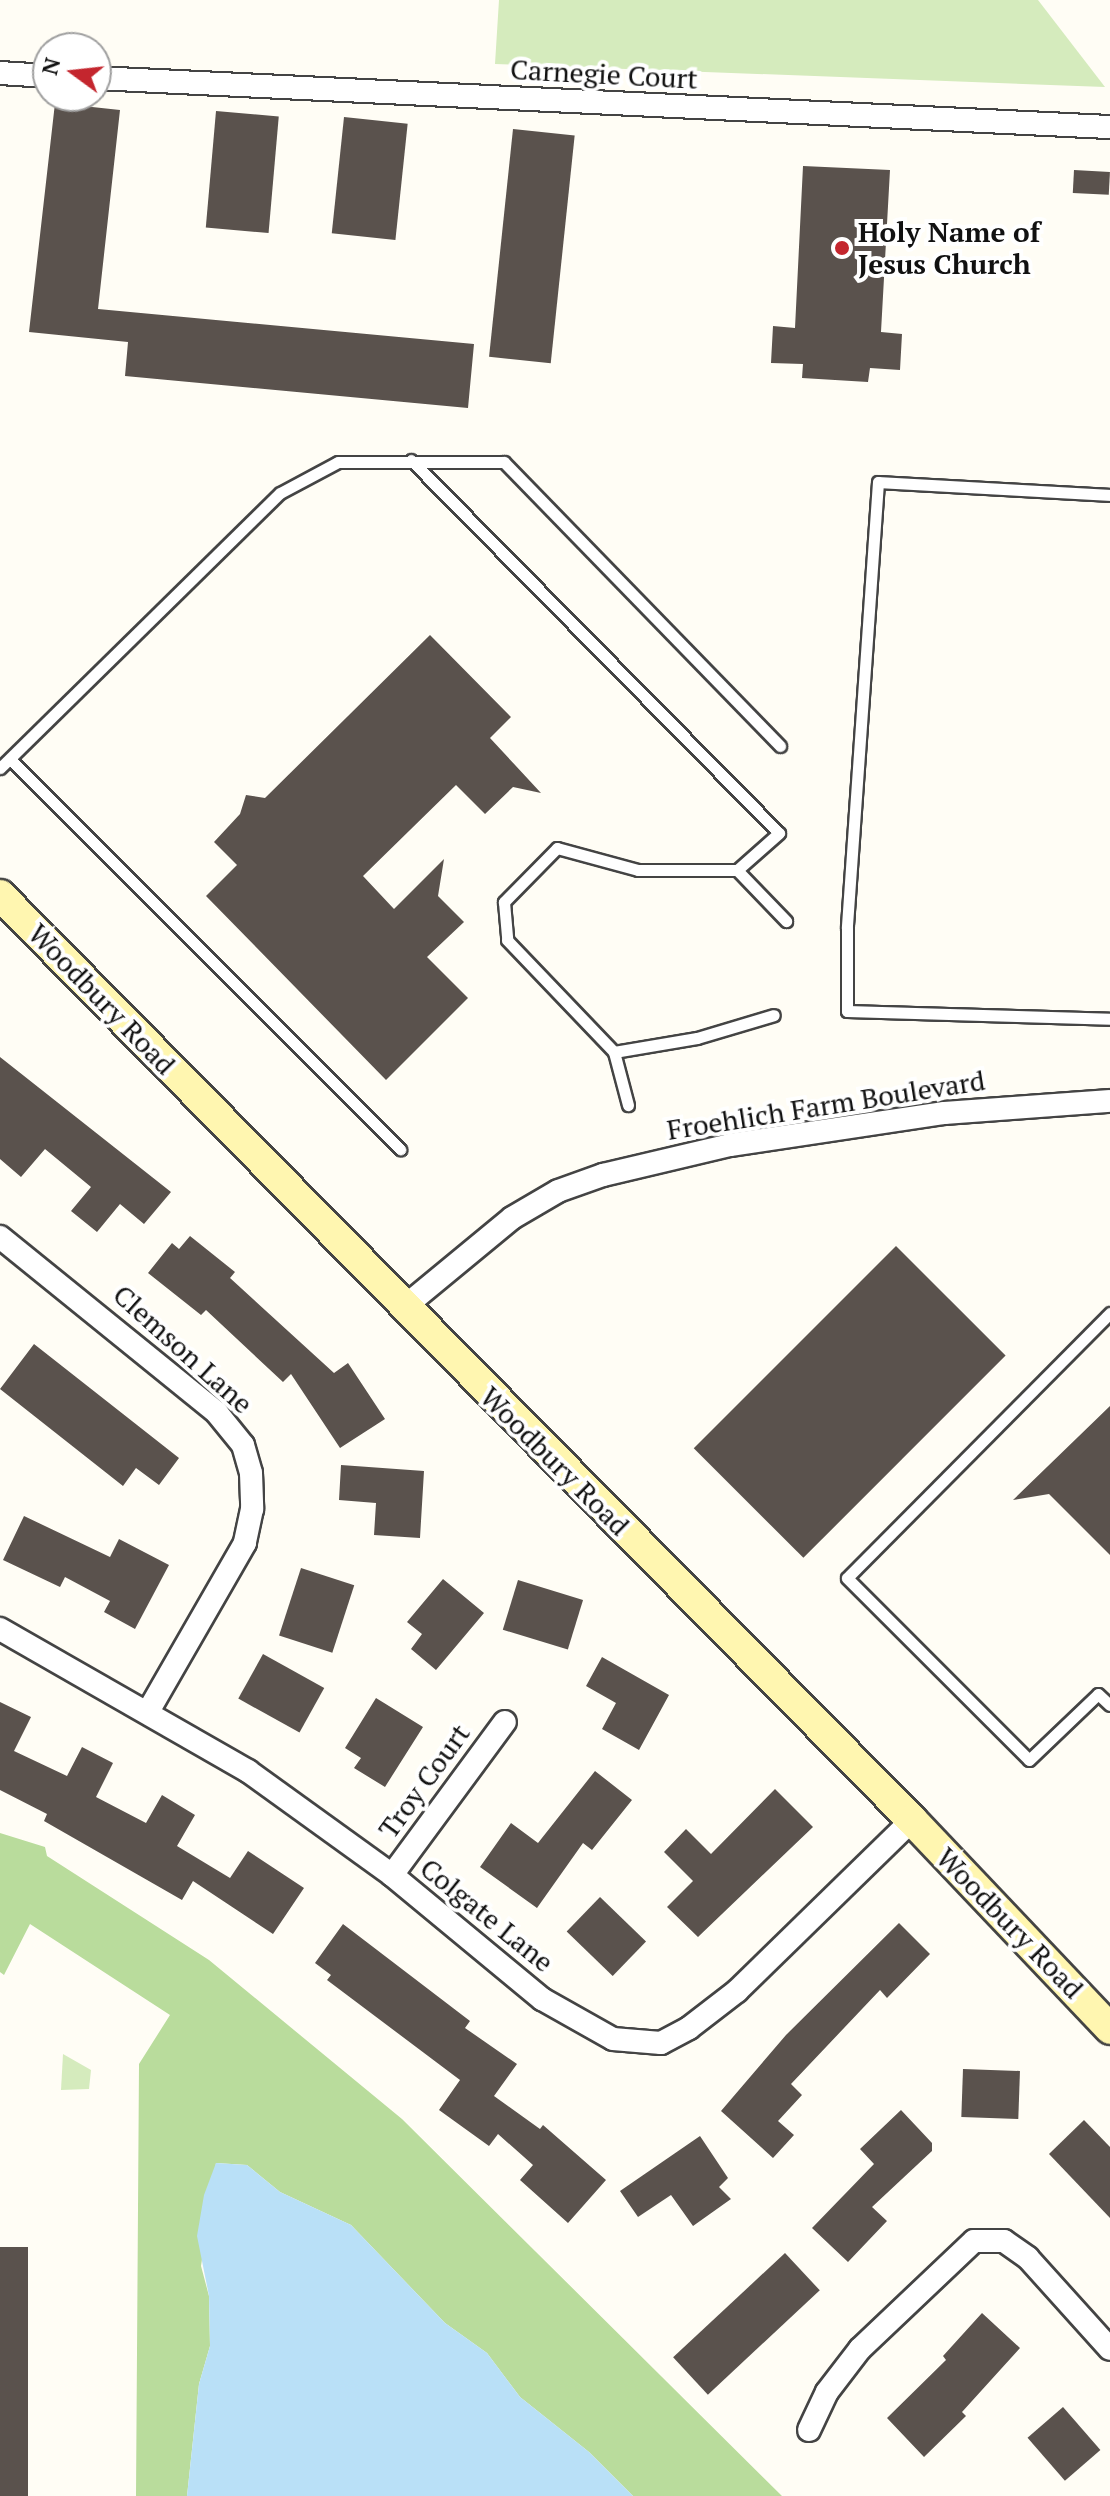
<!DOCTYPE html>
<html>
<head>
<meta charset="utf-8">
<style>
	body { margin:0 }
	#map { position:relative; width:1110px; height:2496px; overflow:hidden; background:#fffdf5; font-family:"PT Serif",serif }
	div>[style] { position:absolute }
	.green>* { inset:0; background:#d5ebbd }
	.forest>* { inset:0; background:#b9dc9c }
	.water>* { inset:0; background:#b9e0f7 }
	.building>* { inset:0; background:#5a524d; transform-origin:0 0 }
	.roads { filter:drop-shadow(2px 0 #444) drop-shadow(-2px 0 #444) drop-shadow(0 2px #444) drop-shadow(0 -2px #444) }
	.service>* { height:11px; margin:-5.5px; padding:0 5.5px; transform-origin:5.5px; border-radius:5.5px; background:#fff }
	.minor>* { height:22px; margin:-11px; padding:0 11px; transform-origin:11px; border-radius:11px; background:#fff }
	.secondary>* { height:30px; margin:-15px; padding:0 15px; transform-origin:15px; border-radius:15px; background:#fff6b0 }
	.dots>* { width:22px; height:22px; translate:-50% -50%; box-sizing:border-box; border:4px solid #fff; border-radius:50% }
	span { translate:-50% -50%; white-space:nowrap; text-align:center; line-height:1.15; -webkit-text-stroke:8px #fff; paint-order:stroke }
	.street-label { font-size:28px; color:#111 }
	.poi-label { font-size:28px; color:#111; font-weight:700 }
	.left { translate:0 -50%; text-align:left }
	.north { position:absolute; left:32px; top:32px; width:80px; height:80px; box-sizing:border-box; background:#fff; border:2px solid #a0a0a0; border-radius:50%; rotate:285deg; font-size:22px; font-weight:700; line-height:32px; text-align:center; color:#111 }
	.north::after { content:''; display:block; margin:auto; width:28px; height:36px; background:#c4262e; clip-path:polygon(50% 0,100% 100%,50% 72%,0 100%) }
</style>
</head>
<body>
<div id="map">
	<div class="green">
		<i style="clip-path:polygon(499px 0,1038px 0,1105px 87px,495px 64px)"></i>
		<i style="clip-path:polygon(63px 2054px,91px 2070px,89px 2089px,61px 2090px)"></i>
	</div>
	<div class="forest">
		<i style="clip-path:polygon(0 1833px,45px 1847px,47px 1856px,209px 1960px,402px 2119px,782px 2496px,633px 2496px,589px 2452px,520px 2397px,487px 2353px,445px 2323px,351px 2225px,280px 2192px,247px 2165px,216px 2163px,201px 2266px,209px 2296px,210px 2346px,199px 2384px,187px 2496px,136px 2496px,139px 2064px,170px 2015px,30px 1924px,4px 1975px,0 1972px)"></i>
	</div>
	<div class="water">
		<i style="clip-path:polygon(216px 2163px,247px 2165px,280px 2192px,351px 2225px,445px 2323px,487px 2353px,520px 2397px,589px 2452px,633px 2496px,187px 2496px,199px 2384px,210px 2346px,209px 2296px,197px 2236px,204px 2195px)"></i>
	</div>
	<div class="building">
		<i style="clip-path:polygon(55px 103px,120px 110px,98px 309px,474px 344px,468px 408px,125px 376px,128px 342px,29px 332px)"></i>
		<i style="left:216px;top:111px;width:63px;height:117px;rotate:5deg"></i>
		<i style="left:344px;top:117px;width:64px;height:117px;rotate:6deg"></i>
		<i style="left:513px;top:129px;width:62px;height:229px;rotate:6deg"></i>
		<i style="clip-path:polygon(803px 166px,890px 170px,881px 332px,902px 334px,900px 370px,870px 368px,868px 382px,802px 378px,803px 364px,771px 363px,773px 326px,795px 328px)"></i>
		<i style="left:1074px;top:170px;width:36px;height:23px;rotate:3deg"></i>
		<i style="clip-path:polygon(430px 635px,511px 717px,490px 738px,541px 793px,513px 787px,485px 814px,456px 785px,363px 876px,394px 909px,444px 859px,438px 896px,464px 922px,427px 957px,468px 998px,386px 1080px,206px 896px,237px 865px,214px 842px,240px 814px,246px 795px,265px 798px)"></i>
		<i style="clip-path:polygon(0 1057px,171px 1192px,144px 1224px,120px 1204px,97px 1232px,71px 1211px,91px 1187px,45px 1149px,21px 1177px,0 1159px)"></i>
		<i style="clip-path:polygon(190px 1236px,235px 1272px,230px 1278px,334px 1373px,348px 1363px,385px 1419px,340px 1448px,291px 1374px,283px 1382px,206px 1310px,201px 1315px,148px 1273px,172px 1243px,179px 1249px)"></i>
		<i style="left:896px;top:1246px;width:155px;height:286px;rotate:45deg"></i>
		<i style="clip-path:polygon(34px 1344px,179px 1458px,159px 1485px,136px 1468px,123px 1486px,0 1389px)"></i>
		<i style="clip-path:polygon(1110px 1406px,1110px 1555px,1049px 1494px,1013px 1500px)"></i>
		<i style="clip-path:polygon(341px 1465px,424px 1471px,420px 1538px,374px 1535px,376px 1503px,339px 1500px)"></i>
		<i style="clip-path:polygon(24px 1516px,110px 1557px,119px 1539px,169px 1565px,135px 1629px,104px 1612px,110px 1601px,65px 1577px,60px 1587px,3px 1560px)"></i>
		<i style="left:301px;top:1568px;width:56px;height:71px;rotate:18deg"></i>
		<i style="clip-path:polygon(443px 1579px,484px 1613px,436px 1670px,411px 1649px,422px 1634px,407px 1622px)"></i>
		<i style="left:518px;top:1580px;width:68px;height:52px;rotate:17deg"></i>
		<i style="left:263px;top:1654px;width:70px;height:51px;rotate:29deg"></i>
		<i style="clip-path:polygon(602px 1657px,669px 1695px,639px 1750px,602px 1729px,616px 1703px,586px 1686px)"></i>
		<i style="clip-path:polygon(376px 1698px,423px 1727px,385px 1787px,354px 1768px,361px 1758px,345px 1748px)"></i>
		<i style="clip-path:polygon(0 1702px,31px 1717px,14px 1751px,67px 1776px,82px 1747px,113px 1763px,96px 1797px,146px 1823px,162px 1795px,195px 1815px,177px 1846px,230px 1878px,248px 1851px,304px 1888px,273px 1934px,193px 1881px,182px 1900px,44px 1821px,47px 1814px,0 1790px)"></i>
		<i style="clip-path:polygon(595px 1771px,632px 1800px,592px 1850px,583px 1843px,537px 1908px,480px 1867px,511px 1823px,538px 1843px)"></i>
		<i style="clip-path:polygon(775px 1789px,813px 1827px,698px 1937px,667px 1907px,693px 1881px,664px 1852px,686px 1829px,711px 1854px)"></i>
		<i style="left:600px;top:1897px;width:64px;height:48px;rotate:44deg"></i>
		<i style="clip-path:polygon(899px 1923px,930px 1954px,887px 1998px,880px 1990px,791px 2084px,802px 2095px,778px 2121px,794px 2135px,773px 2158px,721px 2111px,786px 2035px)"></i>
		<i style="clip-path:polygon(343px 1924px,470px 2021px,465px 2028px,517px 2064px,494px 2096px,540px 2129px,543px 2125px,606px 2180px,568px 2223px,520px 2180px,533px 2165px,498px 2134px,489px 2146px,439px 2110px,460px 2080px,327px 1980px,331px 1975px,315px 1963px)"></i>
		<i style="left:963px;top:2069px;width:57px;height:48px;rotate:2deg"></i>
		<i style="clip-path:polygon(901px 2110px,932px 2143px,932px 2151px,872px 2207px,887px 2221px,848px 2262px,812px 2228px,874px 2164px,860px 2149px)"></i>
		<i style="clip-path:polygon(1084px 2120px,1110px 2147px,1110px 2218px,1049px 2154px)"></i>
		<i style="clip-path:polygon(700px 2136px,728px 2178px,719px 2187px,731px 2199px,693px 2226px,671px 2195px,638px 2217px,620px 2191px)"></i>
		<i style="left:28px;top:2247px;width:249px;height:28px;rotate:90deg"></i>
		<i style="left:785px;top:2253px;width:51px;height:153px;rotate:47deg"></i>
		<i style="clip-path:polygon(982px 2313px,1020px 2348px,962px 2412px,966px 2416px,924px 2457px,887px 2418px,946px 2360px,943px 2356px)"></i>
		<i style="left:1063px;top:2407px;width:57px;height:47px;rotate:49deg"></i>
	</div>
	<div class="roads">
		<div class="service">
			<i style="left:411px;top:460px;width:524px;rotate:45.39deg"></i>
			<i style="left:779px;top:833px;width:56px;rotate:138.6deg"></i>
			<i style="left:737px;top:870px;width:99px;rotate:180deg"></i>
			<i style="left:638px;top:870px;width:84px;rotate:-164.8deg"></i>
			<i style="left:557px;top:848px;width:76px;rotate:134.5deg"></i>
			<i style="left:504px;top:902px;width:38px;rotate:85deg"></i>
			<i style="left:507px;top:940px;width:155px;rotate:46.3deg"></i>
			<i style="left:614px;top:1052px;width:55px;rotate:75.2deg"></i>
			<i style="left:1110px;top:495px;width:232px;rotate:-176.8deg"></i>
			<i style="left:878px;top:482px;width:447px;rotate:94deg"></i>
			<i style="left:847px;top:928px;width:83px;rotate:90deg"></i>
			<i style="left:847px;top:1011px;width:263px;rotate:1.7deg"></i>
			<i style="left:10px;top:759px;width:552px;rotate:45deg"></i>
			<i style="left:0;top:768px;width:392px;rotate:-44.5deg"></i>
			<i style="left:280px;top:493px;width:66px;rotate:-28.1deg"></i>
			<i style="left:338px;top:462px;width:166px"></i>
			<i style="left:504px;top:462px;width:396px;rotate:45.8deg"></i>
			<i style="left:737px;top:870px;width:71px;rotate:46.1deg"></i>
			<i style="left:614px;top:1052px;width:84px;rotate:-9.6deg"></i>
			<i style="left:697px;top:1038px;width:80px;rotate:-16.6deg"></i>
			<i style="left:1110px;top:1313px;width:373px;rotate:134.8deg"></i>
			<i style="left:847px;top:1578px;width:257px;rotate:45deg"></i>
			<i style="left:1029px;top:1760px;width:95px;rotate:-43.7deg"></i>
			<i style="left:1098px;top:1694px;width:16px;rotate:43deg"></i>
		</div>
		<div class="minor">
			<i style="left:0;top:73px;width:48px;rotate:3.6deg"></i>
			<i style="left:96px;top:78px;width:1015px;rotate:2.77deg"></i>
			<i style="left:0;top:1237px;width:279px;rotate:39deg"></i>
			<i style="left:217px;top:1413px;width:41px;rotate:50.9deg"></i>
			<i style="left:243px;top:1445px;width:29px;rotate:74deg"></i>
			<i style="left:251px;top:1473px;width:36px;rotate:88deg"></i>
			<i style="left:252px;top:1509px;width:35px;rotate:102deg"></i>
			<i style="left:245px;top:1543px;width:195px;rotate:119.9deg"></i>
			<i style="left:403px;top:1308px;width:141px;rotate:-39.5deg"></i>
			<i style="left:512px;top:1218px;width:53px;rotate:-30.4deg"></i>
			<i style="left:558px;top:1191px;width:48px;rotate:-19.6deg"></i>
			<i style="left:603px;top:1175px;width:130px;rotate:-13.3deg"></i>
			<i style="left:730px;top:1145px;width:217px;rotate:-8.5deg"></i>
			<i style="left:945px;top:1113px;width:165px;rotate:-4.2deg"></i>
			<i style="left:0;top:1629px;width:286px;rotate:29.8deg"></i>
			<i style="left:248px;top:1771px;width:178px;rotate:35.8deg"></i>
			<i style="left:392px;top:1875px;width:195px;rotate:39.6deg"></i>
			<i style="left:542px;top:1999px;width:81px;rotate:29.4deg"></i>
			<i style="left:613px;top:2039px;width:48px;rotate:4.8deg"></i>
			<i style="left:661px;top:2043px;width:32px;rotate:-28deg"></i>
			<i style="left:689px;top:2028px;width:61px;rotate:-37.6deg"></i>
			<i style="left:737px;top:1991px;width:245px;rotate:-44.3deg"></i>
			<i style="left:392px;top:1875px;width:190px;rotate:-53.6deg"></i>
			<i style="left:809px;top:2430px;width:42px;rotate:-64.7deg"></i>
			<i style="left:827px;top:2392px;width:54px;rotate:-52.5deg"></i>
			<i style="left:860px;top:2349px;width:157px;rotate:-43.5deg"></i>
			<i style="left:974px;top:2241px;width:30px"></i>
			<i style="left:1004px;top:2241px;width:29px;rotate:35deg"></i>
			<i style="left:1028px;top:2258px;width:122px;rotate:48deg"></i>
		</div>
		<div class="secondary">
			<i style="left:0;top:895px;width:1299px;rotate:45.41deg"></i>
			<i style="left:912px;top:1820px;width:288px;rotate:46.5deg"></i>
		</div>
	</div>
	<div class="dots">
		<i style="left:842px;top:248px;background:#c4262e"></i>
	</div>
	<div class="street-label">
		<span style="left:604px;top:74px;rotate:3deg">Carnegie Court</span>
		<span style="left:102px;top:999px;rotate:46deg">Woodbury Road</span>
		<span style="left:826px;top:1105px;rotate:-9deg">Froehlich Farm Boulevard</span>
		<span style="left:183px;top:1349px;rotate:42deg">Clemson Lane</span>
		<span style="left:555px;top:1461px;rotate:45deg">Woodbury Road</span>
		<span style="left:424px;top:1781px;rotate:-54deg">Troy Court</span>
		<span style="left:487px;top:1915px;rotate:39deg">Colgate Lane</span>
		<span style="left:1010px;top:1923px;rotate:46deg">Woodbury Road</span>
	</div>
	<div class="poi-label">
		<span class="left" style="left:858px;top:248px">Holy Name of<br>Jesus Church</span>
	</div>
	<div class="north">N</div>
</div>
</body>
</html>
